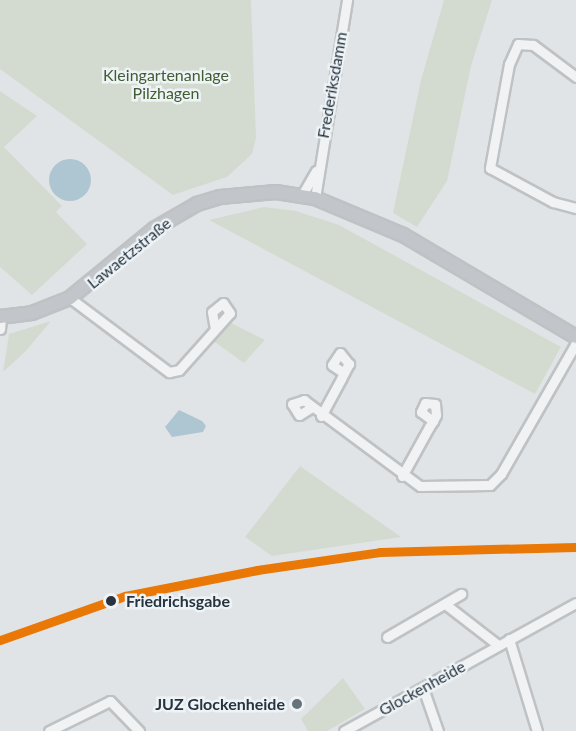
<!DOCTYPE html>
<html>
<head>
<meta charset="utf-8">
<style>
	body { margin:0 }
	#map { position:relative; width:576px; height:731px; overflow:hidden; background:#e1e4e6; font-family:Lato,sans-serif }
	div>[style] { position:absolute }
	.green>* { inset:0; background:#d3dbd1 }
	.water>* { inset:0; background:#adc6d2 }
	.round { border-radius:50% }
	.roads { filter:drop-shadow(2px 0 #bfc2c4) drop-shadow(-2px 0 #bfc2c4) drop-shadow(0 2px #bfc2c4) drop-shadow(0 -2px #bfc2c4) }
	.street>* { height:9px; margin:-4.5px; padding:0 4.5px; transform-origin:4.5px; border-radius:4.5px; background:#f0f2f3 }
	.secondary>* { height:12px; margin:-6px; padding:0 6px; transform-origin:6px; border-radius:6px; background:#c2c5c9 }
	.rail-1>* { height:9px; margin:-4.5px; padding:0 4.5px; transform-origin:4.5px; border-radius:4.5px; background:#e97806 }
	.dots>* { width:16px; height:16px; translate:-50% -50%; box-sizing:border-box; border:3px solid #eef3f6; border-radius:50% }
	span { translate:-50% -50%; white-space:nowrap; text-align:center; line-height:1.15; -webkit-text-stroke:5px #eef3f6; paint-order:stroke }
	.park-label { font-size:16px; color:#425d33 }
	.street-label { font-size:16px; color:#273440 }
	.stop-label { font-size:16px; color:#273440; font-weight:700 }
	.left { translate:0 -50%; text-align:left }
	.poi-label { font-size:16px; color:#273440; font-weight:700 }
	.right { translate:-100% -50%; text-align:right }
</style>
</head>
<body>
<div id="map">
	<div class="green">
		<i style="clip-path:polygon(0 0,251px 0,256px 138px,252px 154px,227px 177px,173px 195px,0 69px)"></i>
		<i style="clip-path:polygon(444px 0,492px 0,471px 66px,447px 181px,417px 227px,393px 213px,421px 80px)"></i>
		<i style="clip-path:polygon(0 91px,37px 116px,4px 147px,62px 206px,56px 212px,87px 244px,32px 295px,0 267px)"></i>
		<i style="clip-path:polygon(264px 207px,296px 211px,339px 225px,561px 347px,535px 394px,209px 220px)"></i>
		<i style="clip-path:polygon(51px 321px,25px 352px,3px 372px,9px 334px)"></i>
		<i style="clip-path:polygon(231px 323px,265px 340px,244px 363px,212px 340px)"></i>
		<i style="clip-path:polygon(300px 466px,401px 537px,272px 556px,245px 537px)"></i>
		<i style="clip-path:polygon(343px 678px,365px 709px,327px 731px,308px 731px,301px 719px)"></i>
	</div>
	<div class="water">
		<i class="round" style="left:49px;top:159px;width:42px;height:42px"></i>
		<i style="clip-path:polygon(179px 410px,202px 421px,206px 426px,203px 432px,172px 437px,165px 427px)"></i>
	</div>
	<div class="roads">
		<div class="street">
			<i style="left:576px;top:77px;width:54px;rotate:-143.3deg"></i>
			<i style="left:533px;top:45px;width:15px;rotate:-176deg"></i>
			<i style="left:518px;top:44px;width:22px;rotate:114deg"></i>
			<i style="left:509px;top:64px;width:106px;rotate:100.4deg"></i>
			<i style="left:490px;top:168px;width:72px;rotate:28.4deg"></i>
			<i style="left:553px;top:202px;width:24px;rotate:15deg"></i>
			<i style="left:302px;top:195px;width:28px;rotate:-60deg"></i>
			<i style="left:315px;top:198px;width:201px;rotate:-80.8deg"></i>
			<i style="left:70px;top:298px;width:124px;rotate:36.8deg"></i>
			<i style="left:169px;top:372px;width:10px;rotate:-11deg"></i>
			<i style="left:179px;top:370px;width:76px;rotate:-48.2deg"></i>
			<i style="left:230px;top:313px;width:12px;rotate:-125deg"></i>
			<i style="left:223px;top:303px;width:14px;rotate:141deg"></i>
			<i style="left:212px;top:312px;width:17px;rotate:80deg"></i>
			<i style="left:0;top:329px;width:12px;rotate:-85deg"></i>
			<i style="left:312px;top:407px;width:15px;rotate:148deg"></i>
			<i style="left:299px;top:415px;width:13px;rotate:-122deg"></i>
			<i style="left:292px;top:404px;width:13px;rotate:-18deg"></i>
			<i style="left:304px;top:400px;width:144px;rotate:36.6deg"></i>
			<i style="left:420px;top:486px;width:70px;rotate:-0.8deg"></i>
			<i style="left:490px;top:485px;width:16px;rotate:-45deg"></i>
			<i style="left:501px;top:474px;width:151px;rotate:-60.2deg"></i>
			<i style="left:321px;top:416px;width:42px;rotate:-61.6deg"></i>
			<i style="left:341px;top:379px;width:13px;rotate:-63deg"></i>
			<i style="left:347px;top:367px;width:4px;rotate:-56deg"></i>
			<i style="left:349px;top:364px;width:14px;rotate:-129deg"></i>
			<i style="left:340px;top:353px;width:14px;rotate:124deg"></i>
			<i style="left:332px;top:365px;width:14px;rotate:34deg"></i>
			<i style="left:402px;top:476px;width:56px;rotate:-61.1deg"></i>
			<i style="left:429px;top:427px;width:7px;rotate:-56deg"></i>
			<i style="left:433px;top:421px;width:7px;rotate:-63deg"></i>
			<i style="left:436px;top:415px;width:11px;rotate:-95deg"></i>
			<i style="left:435px;top:404px;width:10px;rotate:-174deg"></i>
			<i style="left:425px;top:403px;width:10px;rotate:114deg"></i>
			<i style="left:421px;top:412px;width:15px;rotate:37deg"></i>
			<i style="left:445px;top:604px;width:67px;rotate:37.7deg"></i>
			<i style="left:387px;top:637px;width:86px;rotate:-30.2deg"></i>
			<i style="left:509px;top:639px;width:96px;rotate:73.1deg"></i>
			<i style="left:423px;top:688px;width:46px;rotate:70.8deg"></i>
			<i style="left:49px;top:731px;width:68px;rotate:-26.2deg"></i>
			<i style="left:110px;top:701px;width:42px;rotate:46deg"></i>
			<i style="left:344px;top:731px;width:265px;rotate:-28.9deg"></i>
		</div>
		<div class="secondary">
			<i style="left:0;top:317px;width:32px;rotate:-7deg"></i>
			<i style="left:32px;top:313px;width:41px;rotate:-21.5deg"></i>
			<i style="left:70px;top:298px;width:109px;rotate:-39.4deg"></i>
			<i style="left:154px;top:229px;width:50px;rotate:-30.2deg"></i>
			<i style="left:197px;top:204px;width:24px;rotate:-17deg"></i>
			<i style="left:220px;top:197px;width:56px;rotate:-5.1deg"></i>
			<i style="left:276px;top:192px;width:39px;rotate:9deg"></i>
			<i style="left:315px;top:198px;width:95px;rotate:22.8deg"></i>
			<i style="left:403px;top:235px;width:201px;rotate:30.5deg"></i>
		</div>
	</div>
	<div class="rail-1">
		<i style="left:0;top:640px;width:133px;rotate:-19.4deg"></i>
		<i style="left:125px;top:596px;width:135px;rotate:-11.1deg"></i>
		<i style="left:257px;top:570px;width:124px;rotate:-8.3deg"></i>
		<i style="left:380px;top:552px;width:196px;rotate:-1.5deg"></i>
	</div>
	<div class="dots">
		<i style="left:111px;top:601px;background:#273440"></i>
		<i style="left:297px;top:704px;background:#68727a"></i>
	</div>
	<div class="park-label">
		<span style="left:166px;top:84px">Kleingartenanlage<br>Pilzhagen</span>
	</div>
	<div class="street-label">
		<span style="left:332px;top:85px;rotate:-80deg">Frederiksdamm</span>
		<span style="left:129px;top:253px;rotate:-39deg">Lawaetzstraße</span>
		<span style="left:422px;top:688px;rotate:-29deg">Glockenheide</span>
	</div>
	<div class="stop-label">
		<span class="left" style="left:126px;top:601px">Friedrichsgabe</span>
	</div>
	<div class="poi-label">
		<span class="right" style="left:285px;top:704px">JUZ Glockenheide</span>
	</div>
</div>
</body>
</html>
